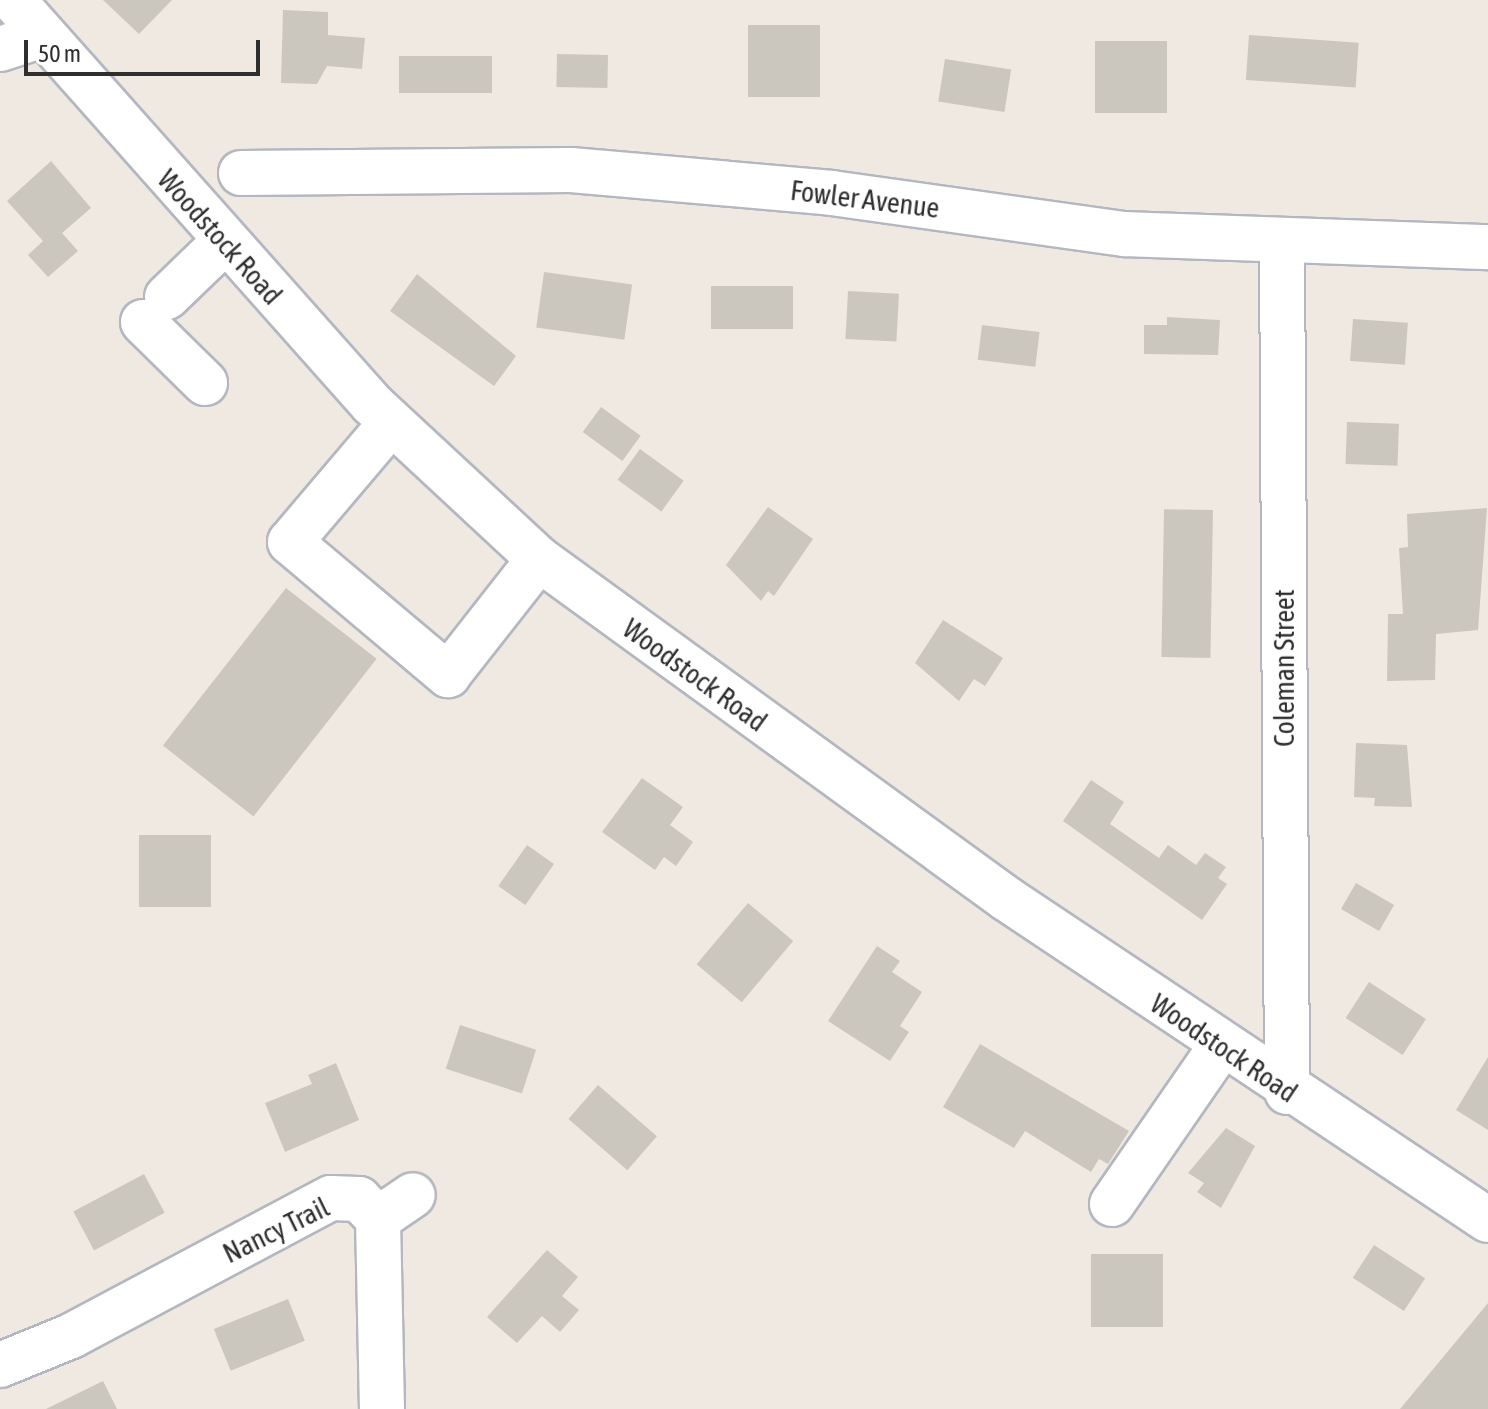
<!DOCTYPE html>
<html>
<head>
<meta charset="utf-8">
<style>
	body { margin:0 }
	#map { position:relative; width:1488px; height:1409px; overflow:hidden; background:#efe9e1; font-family:"Asap Condensed",sans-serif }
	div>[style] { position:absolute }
	.building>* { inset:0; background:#cbc7bf; transform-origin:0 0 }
	.roads { filter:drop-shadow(2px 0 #b4b7c1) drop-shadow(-2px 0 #b4b7c1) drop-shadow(0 2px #b4b7c1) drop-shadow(0 -2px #b4b7c1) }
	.minor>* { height:44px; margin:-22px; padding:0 22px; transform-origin:22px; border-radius:22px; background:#fff }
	span { translate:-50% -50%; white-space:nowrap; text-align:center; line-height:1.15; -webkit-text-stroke:7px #fff; paint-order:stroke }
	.street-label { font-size:28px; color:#2e2e2e }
	.scale { position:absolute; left:24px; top:40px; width:236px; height:36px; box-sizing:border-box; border:4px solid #2e2e2e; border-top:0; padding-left:10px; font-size:24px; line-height:28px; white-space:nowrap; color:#2e2e2e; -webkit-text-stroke:6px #fff; paint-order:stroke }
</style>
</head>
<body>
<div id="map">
	<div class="building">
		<i style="clip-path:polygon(103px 0,172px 0,139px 34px)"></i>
		<i style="clip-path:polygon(283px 10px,328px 12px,328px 35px,365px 38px,362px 69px,327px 66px,317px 84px,281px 83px)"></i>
		<i style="left:748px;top:25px;width:72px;height:72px"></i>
		<i style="left:1249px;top:35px;width:110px;height:45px;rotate:4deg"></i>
		<i style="left:1167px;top:41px;width:72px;height:72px;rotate:90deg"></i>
		<i style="left:557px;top:54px;width:51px;height:33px;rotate:1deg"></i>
		<i style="left:399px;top:56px;width:93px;height:37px"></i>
		<i style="left:945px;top:59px;width:67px;height:43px;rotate:9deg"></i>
		<i style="clip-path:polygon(51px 161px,91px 208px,62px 233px,78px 251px,48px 277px,28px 255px,43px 241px,7px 201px)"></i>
		<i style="left:544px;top:272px;width:89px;height:56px;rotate:8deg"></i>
		<i style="clip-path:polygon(417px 274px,516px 356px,494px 386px,390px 311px)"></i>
		<i style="left:711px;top:286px;width:82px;height:43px"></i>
		<i style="left:848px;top:291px;width:51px;height:48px;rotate:3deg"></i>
		<i style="clip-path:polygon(1167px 317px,1220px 320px,1218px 355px,1144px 354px,1144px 325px,1167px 325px)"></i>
		<i style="left:1353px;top:319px;width:55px;height:42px;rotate:4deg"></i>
		<i style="left:982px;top:325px;width:58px;height:35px;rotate:7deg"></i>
		<i style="left:601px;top:407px;width:49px;height:31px;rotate:36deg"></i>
		<i style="left:1347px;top:422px;width:52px;height:42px;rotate:2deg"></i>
		<i style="left:640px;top:449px;width:54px;height:38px;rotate:36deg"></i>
		<i style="clip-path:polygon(768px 507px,813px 539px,774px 596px,768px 591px,761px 601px,726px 565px)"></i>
		<i style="clip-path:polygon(1487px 508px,1478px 630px,1436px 634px,1435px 680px,1387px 681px,1388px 614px,1403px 614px,1399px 548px,1408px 547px,1407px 514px)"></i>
		<i style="left:1213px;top:510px;width:148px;height:49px;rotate:91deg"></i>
		<i style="left:286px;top:588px;width:115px;height:200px;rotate:38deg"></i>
		<i style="clip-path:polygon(943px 620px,1003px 658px,985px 686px,974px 679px,959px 701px,915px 663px)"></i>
		<i style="clip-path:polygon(1356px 743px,1407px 745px,1412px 807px,1374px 806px,1375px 798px,1354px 797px)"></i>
		<i style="clip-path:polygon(642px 778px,683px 807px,670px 825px,693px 842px,676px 866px,664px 857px,655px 870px,602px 832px)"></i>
		<i style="clip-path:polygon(1091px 780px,1124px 802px,1110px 824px,1159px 858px,1168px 845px,1196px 865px,1205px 853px,1226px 867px,1218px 878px,1227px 884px,1202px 920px,1063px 821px)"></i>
		<i style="left:139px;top:835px;width:72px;height:72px"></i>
		<i style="left:527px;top:845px;width:33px;height:50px;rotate:35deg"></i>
		<i style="left:1356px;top:883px;width:44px;height:30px;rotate:30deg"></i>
		<i style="left:748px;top:903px;width:59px;height:80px;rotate:40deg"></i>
		<i style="clip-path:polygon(877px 946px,900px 961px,892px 972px,922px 992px,900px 1026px,909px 1032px,890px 1061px,828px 1021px)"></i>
		<i style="left:1369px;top:982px;width:68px;height:43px;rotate:33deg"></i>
		<i style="left:460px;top:1025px;width:80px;height:46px;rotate:18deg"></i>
		<i style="clip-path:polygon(980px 1044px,1129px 1131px,1108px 1164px,1099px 1159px,1091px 1172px,1025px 1131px,1014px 1148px,943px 1107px)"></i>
		<i style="clip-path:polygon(1488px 1057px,1488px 1130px,1456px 1110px)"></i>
		<i style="clip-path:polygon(336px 1063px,359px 1120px,285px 1152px,265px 1103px,312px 1084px,308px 1075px)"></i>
		<i style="left:598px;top:1085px;width:78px;height:45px;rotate:41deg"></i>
		<i style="clip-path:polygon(1226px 1128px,1255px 1146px,1221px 1208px,1197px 1192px,1204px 1183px,1188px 1173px)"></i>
		<i style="left:144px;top:1174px;width:44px;height:80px;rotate:62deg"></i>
		<i style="left:1374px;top:1245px;width:61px;height:39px;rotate:33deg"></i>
		<i style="clip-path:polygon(547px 1250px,578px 1277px,562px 1296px,579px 1310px,560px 1332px,542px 1316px,517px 1343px,487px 1317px)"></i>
		<i style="left:1091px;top:1254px;width:72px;height:73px"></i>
		<i style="left:288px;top:1299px;width:45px;height:80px;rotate:68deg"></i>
		<i style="clip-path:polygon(1488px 1303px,1488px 1409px,1400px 1409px)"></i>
		<i style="clip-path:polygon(103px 1381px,117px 1409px,46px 1409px)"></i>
	</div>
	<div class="roads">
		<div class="minor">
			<i style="left:13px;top:0;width:540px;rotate:48.38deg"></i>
			<i style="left:372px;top:404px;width:228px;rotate:42.9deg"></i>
			<i style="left:539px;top:559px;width:578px;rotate:36deg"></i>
			<i style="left:1007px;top:899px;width:578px;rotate:33.72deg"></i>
			<i style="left:0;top:49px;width:45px;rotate:-18deg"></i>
			<i style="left:241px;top:173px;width:330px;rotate:-0.5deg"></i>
			<i style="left:571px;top:170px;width:262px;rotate:5deg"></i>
			<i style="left:832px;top:193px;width:296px;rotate:8deg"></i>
			<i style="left:1125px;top:234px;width:363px;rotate:2.1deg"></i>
			<i style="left:1282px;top:245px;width:847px;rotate:89.66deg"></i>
			<i style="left:167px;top:297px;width:79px;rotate:-44deg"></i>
			<i style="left:143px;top:322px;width:87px;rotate:44.5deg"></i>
			<i style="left:391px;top:423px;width:156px;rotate:130.3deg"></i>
			<i style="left:290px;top:542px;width:207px;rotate:40.1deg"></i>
			<i style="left:448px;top:675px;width:147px;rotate:-51.9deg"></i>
			<i style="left:1112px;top:1204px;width:192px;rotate:-55.4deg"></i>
			<i style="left:378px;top:1219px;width:42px;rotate:-34.4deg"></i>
			<i style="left:0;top:1365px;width:77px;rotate:-22.2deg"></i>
			<i style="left:71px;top:1336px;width:294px;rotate:-28deg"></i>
			<i style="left:331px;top:1198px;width:28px;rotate:2deg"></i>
			<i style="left:359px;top:1199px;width:28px;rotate:46deg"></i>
			<i style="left:378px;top:1219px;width:190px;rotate:88.8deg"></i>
		</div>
	</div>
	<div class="street-label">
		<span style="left:865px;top:199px;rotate:7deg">Fowler Avenue</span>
		<span style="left:220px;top:237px;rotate:48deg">Woodstock Road</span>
		<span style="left:1284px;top:668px;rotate:-90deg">Coleman Street</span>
		<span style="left:695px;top:675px;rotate:36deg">Woodstock Road</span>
		<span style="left:1224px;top:1048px;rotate:34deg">Woodstock Road</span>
		<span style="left:276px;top:1230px;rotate:-26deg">Nancy Trail</span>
	</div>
	<div class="scale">50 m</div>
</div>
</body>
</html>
